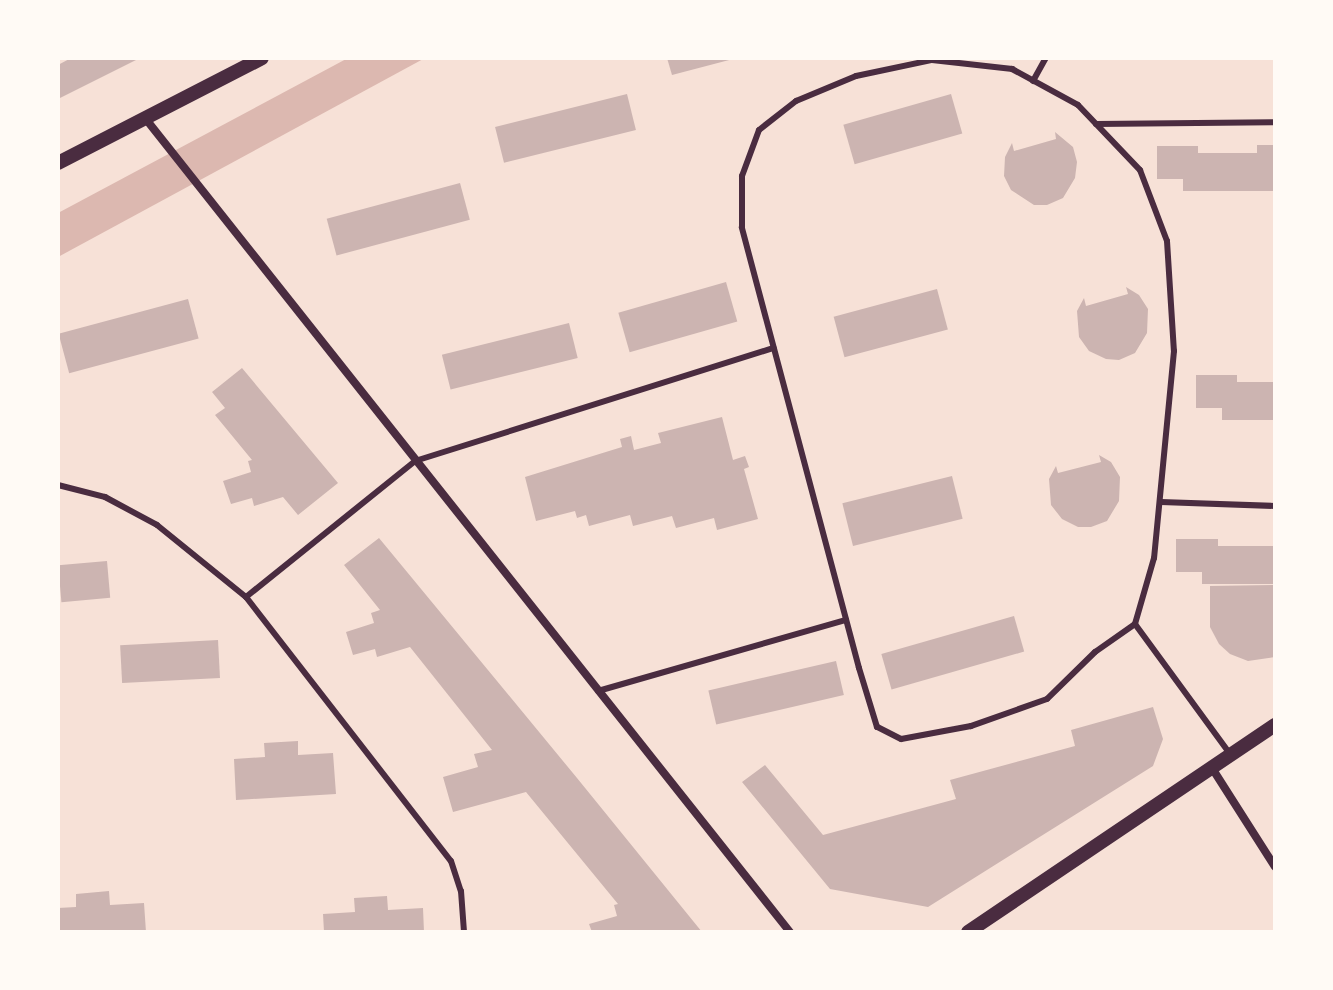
<!DOCTYPE html>
<html>
<head>
<meta charset="utf-8">
<style>
	body { margin:0 }
	#map { position:relative; width:1333px; height:990px; overflow:hidden; background:#f7e1d7; font-family:"Alegreya Sans",sans-serif }
	div>[style] { position:absolute }
	.water>* { inset:0; background:#dcb8b0 }
	.building>* { inset:0; background:#ccb4b1; transform-origin:0 0 }
	.service>* { height:6px; margin:-3px; padding:0 3px; transform-origin:3px; border-radius:3px; background:#4a2c40 }
	.minor>* { height:8px; margin:-4px; padding:0 4px; transform-origin:4px; border-radius:4px; background:#4a2c40 }
	.tertiary>* { height:14px; margin:-7px; padding:0 7px; transform-origin:7px; border-radius:7px; background:#4a2c40 }
	span { translate:-50% -50%; white-space:nowrap; text-align:center; line-height:1.15; -webkit-text-stroke:8px #fffaf5; paint-order:stroke }
	.frame { position:absolute; inset:0; border:60px solid #fffaf5; pointer-events:none }
</style>
</head>
<body>
<div id="map">
	<div class="water">
		<i style="clip-path:polygon(348px 58px,425px 58px,58px 257px,58px 213px)"></i>
	</div>
	<div class="building">
		<i style="clip-path:polygon(71px 58px,134px 58px,136px 60px,58px 99px,58px 65px)"></i>
		<i style="clip-path:polygon(667px 58px,733px 58px,733px 59px,672px 75px)"></i>
		<i style="left:627px;top:94px;width:37px;height:136px;rotate:76deg"></i>
		<i style="left:951px;top:94px;width:41px;height:112px;rotate:74deg"></i>
		<i style="clip-path:polygon(1055px 132px,1073px 147px,1077px 162px,1075px 178px,1063px 198px,1047px 205px,1034px 205px,1011px 190px,1004px 176px,1005px 157px,1012px 143px,1014px 151px,1056px 139px)"></i>
		<i style="clip-path:polygon(1257px 145px,1275px 145px,1273px 191px,1183px 191px,1183px 179px,1157px 179px,1157px 146px,1198px 146px,1198px 153px,1257px 153px)"></i>
		<i style="left:460px;top:183px;width:38px;height:138px;rotate:75deg"></i>
		<i style="left:726px;top:282px;width:41px;height:112px;rotate:74deg"></i>
		<i style="clip-path:polygon(1126px 287px,1139px 295px,1148px 309px,1147px 333px,1135px 353px,1119px 360px,1106px 359px,1089px 351px,1079px 337px,1077px 311px,1084px 298px,1086px 306px,1128px 294px)"></i>
		<i style="left:937px;top:289px;width:42px;height:107px;rotate:75deg"></i>
		<i style="left:188px;top:299px;width:41px;height:134px;rotate:75deg"></i>
		<i style="left:569px;top:323px;width:36px;height:131px;rotate:76deg"></i>
		<i style="clip-path:polygon(242px 368px,338px 483px,298px 515px,283px 497px,254px 506px,252px 498px,231px 504px,223px 481px,251px 472px,248px 461px,252px 460px,215px 415px,225px 408px,212px 392px)"></i>
		<i style="clip-path:polygon(1196px 375px,1237px 375px,1237px 382px,1275px 382px,1275px 420px,1222px 420px,1222px 408px,1196px 408px)"></i>
		<i style="clip-path:polygon(722px 417px,733px 460px,745px 456px,749px 467px,744px 469px,758px 519px,717px 530px,714px 518px,676px 528px,672px 516px,633px 526px,630px 515px,589px 526px,586px 515px,577px 518px,575px 511px,536px 521px,525px 477px,622px 447px,620px 439px,631px 436px,634px 450px,661px 443px,658px 433px)"></i>
		<i style="clip-path:polygon(1099px 455px,1111px 462px,1120px 477px,1119px 501px,1107px 521px,1091px 527px,1078px 527px,1062px 519px,1051px 505px,1049px 479px,1056px 466px,1058px 473px,1101px 462px)"></i>
		<i style="left:952px;top:476px;width:44px;height:113px;rotate:76deg"></i>
		<i style="clip-path:polygon(379px 538px,577px 778px,702px 932px,592px 932px,589px 924px,617px 916px,614px 905px,618px 904px,526px 792px,453px 812px,443px 777px,478px 767px,474px 754px,492px 750px,410px 647px,377px 657px,375px 649px,353px 655px,346px 632px,374px 623px,371px 613px,380px 610px,344px 565px)"></i>
		<i style="clip-path:polygon(1176px 539px,1218px 539px,1218px 546px,1275px 546px,1275px 584px,1202px 584px,1202px 572px,1176px 572px)"></i>
		<i style="left:107px;top:561px;width:37px;height:49px;rotate:85deg"></i>
		<i style="clip-path:polygon(1275px 585px,1275px 657px,1248px 661px,1230px 654px,1219px 644px,1210px 627px,1210px 586px)"></i>
		<i style="left:1014px;top:616px;width:37px;height:138px;rotate:74deg"></i>
		<i style="left:218px;top:640px;width:38px;height:98px;rotate:87deg"></i>
		<i style="left:836px;top:661px;width:35px;height:131px;rotate:77deg"></i>
		<i style="clip-path:polygon(1153px 707px,1163px 739px,1153px 766px,928px 907px,830px 889px,742px 782px,765px 765px,823px 835px,956px 799px,950px 780px,1075px 746px,1071px 730px)"></i>
		<i style="clip-path:polygon(298px 741px,298px 755px,333px 753px,336px 794px,236px 800px,234px 759px,265px 757px,264px 743px)"></i>
		<i style="clip-path:polygon(109px 891px,110px 905px,144px 903px,146px 932px,58px 932px,58px 908px,76px 907px,76px 894px)"></i>
		<i style="clip-path:polygon(387px 896px,388px 910px,423px 908px,424px 932px,324px 932px,323px 914px,355px 912px,354px 898px)"></i>
	</div>
	<div class="service">
		<i style="left:932px;top:60px;width:81px;rotate:6.4deg"></i>
		<i style="left:1012px;top:69px;width:75px;rotate:28.6deg"></i>
		<i style="left:1078px;top:105px;width:90px;rotate:46.4deg"></i>
		<i style="left:1140px;top:170px;width:76px;rotate:69.2deg"></i>
		<i style="left:1167px;top:241px;width:110px;rotate:86.4deg"></i>
		<i style="left:1174px;top:351px;width:208px;rotate:95.5deg"></i>
		<i style="left:1154px;top:558px;width:69px;rotate:106.1deg"></i>
		<i style="left:1135px;top:624px;width:49px;rotate:145deg"></i>
		<i style="left:1095px;top:652px;width:67px;rotate:135.6deg"></i>
		<i style="left:1047px;top:699px;width:81px;rotate:160.4deg"></i>
		<i style="left:971px;top:726px;width:71px;rotate:169.5deg"></i>
		<i style="left:901px;top:739px;width:27px;rotate:-153deg"></i>
		<i style="left:877px;top:727px;width:62px;rotate:-107deg"></i>
		<i style="left:859px;top:668px;width:456px;rotate:-104.9deg"></i>
		<i style="left:742px;top:227px;width:51px;rotate:-90deg"></i>
		<i style="left:742px;top:176px;width:49px;rotate:-69.7deg"></i>
		<i style="left:759px;top:130px;width:47px;rotate:-38.1deg"></i>
		<i style="left:796px;top:101px;width:65px;rotate:-22.6deg"></i>
		<i style="left:856px;top:76px;width:78px;rotate:-11.9deg"></i>
		<i style="left:1033px;top:81px;width:26px;rotate:-61deg"></i>
		<i style="left:1096px;top:124px;width:179px;rotate:-0.6deg"></i>
		<i style="left:58px;top:485px;width:49px;rotate:14.3deg"></i>
		<i style="left:105px;top:497px;width:59px;rotate:28.3deg"></i>
		<i style="left:157px;top:525px;width:114px;rotate:39deg"></i>
		<i style="left:246px;top:597px;width:334px;rotate:52.2deg"></i>
		<i style="left:451px;top:861px;width:32px;rotate:72deg"></i>
		<i style="left:461px;top:891px;width:41px;rotate:85.8deg"></i>
		<i style="left:1161px;top:502px;width:114px;rotate:2deg"></i>
		<i style="left:246px;top:597px;width:217px;rotate:-38.8deg"></i>
		<i style="left:415px;top:461px;width:376px;rotate:-17.5deg"></i>
		<i style="left:1135px;top:624px;width:161px;rotate:53.8deg"></i>
		<i style="left:598px;top:691px;width:258px;rotate:-16deg"></i>
	</div>
	<div class="minor">
		<i style="left:145px;top:118px;width:1039px;rotate:51.61deg"></i>
		<i style="left:1212px;top:768px;width:117px;rotate:57.5deg"></i>
	</div>
	<div class="tertiary">
		<i style="left:58px;top:163px;width:229px;rotate:-27.2deg"></i>
		<i style="left:968px;top:932px;width:370px;rotate:-34deg"></i>
	</div>
	<div class="frame"></div>
</div>
</body>
</html>
